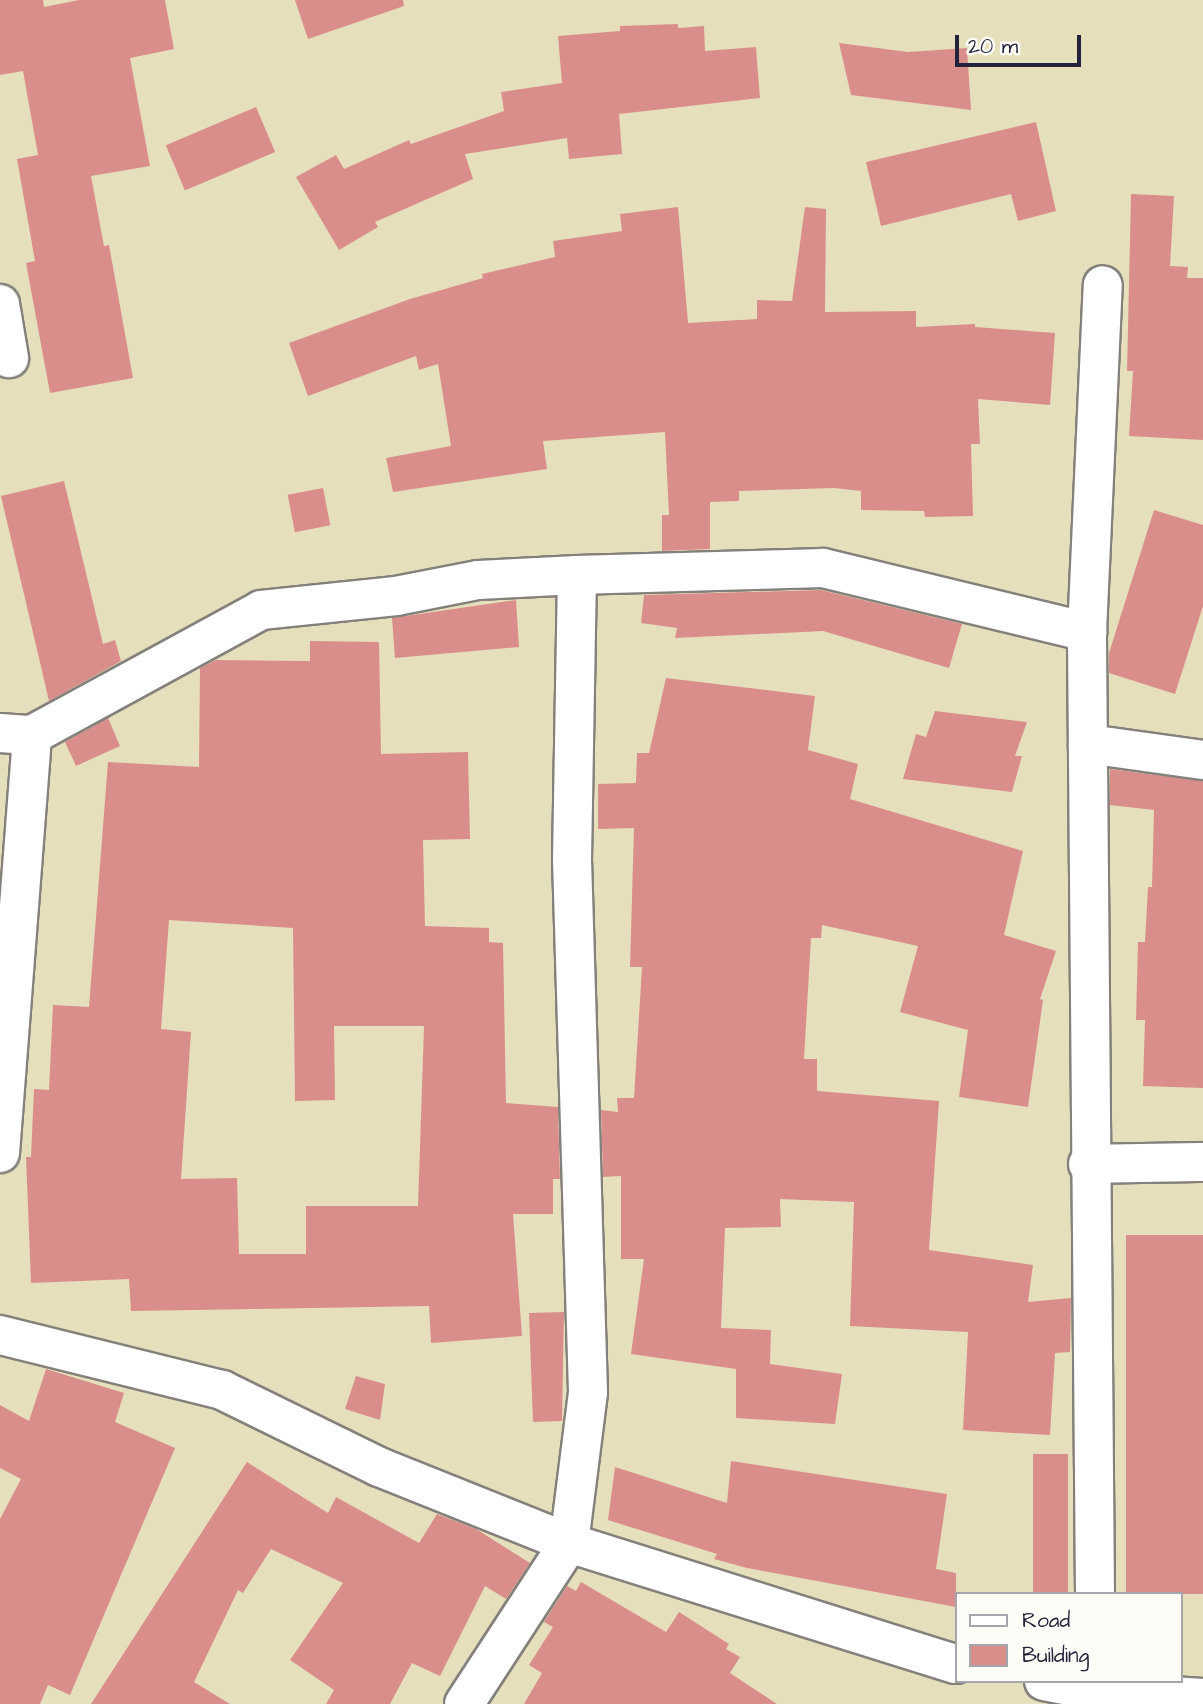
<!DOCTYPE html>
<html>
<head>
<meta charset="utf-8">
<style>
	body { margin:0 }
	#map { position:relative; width:1203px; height:1704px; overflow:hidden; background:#e6dfbb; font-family:"Architects Daughter",sans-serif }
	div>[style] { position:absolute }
	.building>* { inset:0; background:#da8e8c; transform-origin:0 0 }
	.roads { filter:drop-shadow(2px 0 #84807b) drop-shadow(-2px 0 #84807b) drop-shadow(0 2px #84807b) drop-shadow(0 -2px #84807b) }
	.minor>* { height:38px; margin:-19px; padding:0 19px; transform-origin:19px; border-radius:19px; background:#fff }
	span { translate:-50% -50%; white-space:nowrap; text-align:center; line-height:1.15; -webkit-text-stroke:7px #fdfcf7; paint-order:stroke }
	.legend { position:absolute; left:955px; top:1592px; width:228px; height:91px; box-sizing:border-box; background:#fdfcf7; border:2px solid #a5a5ac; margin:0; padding:9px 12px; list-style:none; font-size:21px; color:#22223b }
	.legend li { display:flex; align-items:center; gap:14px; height:35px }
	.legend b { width:35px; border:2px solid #a5a5ac }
	.scale { position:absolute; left:955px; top:35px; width:126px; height:32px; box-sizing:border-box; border:4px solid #22223b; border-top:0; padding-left:9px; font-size:21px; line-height:24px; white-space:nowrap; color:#22223b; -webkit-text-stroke:5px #fdfcf7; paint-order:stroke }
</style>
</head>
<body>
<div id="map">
	<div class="building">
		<i style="clip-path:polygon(0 0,43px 0,44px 7px,79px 0,165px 0,174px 49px,130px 58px,150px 166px,91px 176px,104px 246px,109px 245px,133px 378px,50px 393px,26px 263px,35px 261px,17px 159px,38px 155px,23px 71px,0 75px)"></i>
		<i style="clip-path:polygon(295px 0,403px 0,404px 6px,308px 39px)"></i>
		<i style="clip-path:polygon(678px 24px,678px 28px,704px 26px,705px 51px,756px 47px,760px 98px,619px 114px,622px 154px,569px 159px,567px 138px,465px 154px,473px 179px,375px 222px,378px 227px,339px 250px,296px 177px,336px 155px,344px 169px,409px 140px,411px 144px,504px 111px,501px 92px,562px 83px,558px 36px,620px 31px,620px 26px)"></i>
		<i style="clip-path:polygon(839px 43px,908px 52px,967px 48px,971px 110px,851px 95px)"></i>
		<i style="left:256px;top:107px;width:49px;height:98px;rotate:67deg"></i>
		<i style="clip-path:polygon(1036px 122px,1056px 211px,1018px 221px,1011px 194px,881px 226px,866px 162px)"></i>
		<i style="clip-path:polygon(1131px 194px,1174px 196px,1170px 266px,1188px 267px,1187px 278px,1203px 278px,1203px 440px,1129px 436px,1133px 371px,1127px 371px)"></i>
		<i style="clip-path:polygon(678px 207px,688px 323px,757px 319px,757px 300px,792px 301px,805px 207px,826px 209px,825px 312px,916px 311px,916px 327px,975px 324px,975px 327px,1055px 333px,1050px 405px,978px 399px,980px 444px,971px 444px,973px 516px,925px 517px,924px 511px,861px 510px,861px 491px,834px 488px,739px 491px,739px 501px,710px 502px,710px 549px,662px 551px,662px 515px,669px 515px,665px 432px,543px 441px,547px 469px,393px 492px,386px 458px,451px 446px,438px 364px,419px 370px,416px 356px,308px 396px,289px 343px,410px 299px,483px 278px,482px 274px,555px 257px,553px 241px,622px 231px,620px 214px)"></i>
		<i style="clip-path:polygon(64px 481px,103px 644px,115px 640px,121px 661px,49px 701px,1px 496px)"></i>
		<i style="left:323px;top:488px;width:38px;height:36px;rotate:79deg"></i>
		<i style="clip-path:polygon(1154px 510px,1203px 525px,1203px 606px,1175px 694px,1109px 673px,1109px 653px)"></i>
		<i style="clip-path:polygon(821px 590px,962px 624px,949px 668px,823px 631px,675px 638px,677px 628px,641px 623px,644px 595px)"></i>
		<i style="clip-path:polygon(516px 600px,519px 647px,395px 658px,392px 618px)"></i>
		<i style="clip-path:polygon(evenodd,310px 641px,379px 642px,381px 754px,468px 752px,470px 839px,423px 840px,425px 926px,489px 928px,489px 942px,503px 943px,506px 1103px,558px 1107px,560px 1179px,553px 1179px,553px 1214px,513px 1214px,522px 1336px,431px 1343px,429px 1306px,131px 1311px,129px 1279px,31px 1283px,26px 1157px,31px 1157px,34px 1089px,49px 1090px,53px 1005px,89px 1007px,108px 762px,199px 767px,200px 668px,216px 660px,310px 661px,310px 641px,169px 920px,293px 928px,295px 1101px,335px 1100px,334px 1026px,424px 1026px,418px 1206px,306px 1206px,306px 1254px,239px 1254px,237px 1178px,181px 1179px,191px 1032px,161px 1029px,169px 920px)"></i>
		<i style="clip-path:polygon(666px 678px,815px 696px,808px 750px,858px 764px,850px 799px,1023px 851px,1004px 935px,1056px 951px,1040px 999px,1043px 1000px,1028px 1107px,959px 1097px,968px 1030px,900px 1012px,918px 946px,822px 925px,821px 938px,811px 938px,804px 1059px,817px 1059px,817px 1091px,939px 1101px,929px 1250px,1033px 1265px,1028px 1302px,1071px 1298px,1070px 1352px,1055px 1353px,1050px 1435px,963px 1430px,968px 1332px,850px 1326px,854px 1202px,780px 1199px,781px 1227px,725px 1228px,721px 1328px,771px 1330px,770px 1364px,842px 1374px,835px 1424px,736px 1418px,736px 1369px,631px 1354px,644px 1259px,621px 1259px,621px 1176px,603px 1177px,601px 1110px,618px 1112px,617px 1098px,634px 1098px,642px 967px,630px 967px,634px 828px,598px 829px,598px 784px,636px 783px,637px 753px,649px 753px)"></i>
		<i style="clip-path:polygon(935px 711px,1027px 722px,1015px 756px,1022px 756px,1012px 792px,903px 779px,916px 734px,926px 737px)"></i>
		<i style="clip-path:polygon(108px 718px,120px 746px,76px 766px,65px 742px)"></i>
		<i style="clip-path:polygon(1110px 769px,1203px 781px,1203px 1088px,1143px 1086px,1145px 1020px,1136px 1020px,1138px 942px,1145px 942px,1148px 887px,1152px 887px,1154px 810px,1110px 805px)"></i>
		<i style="left:1203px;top:1235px;width:359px;height:77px;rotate:90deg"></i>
		<i style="clip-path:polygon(564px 1312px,562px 1421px,533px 1422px,529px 1313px)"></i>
		<i style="clip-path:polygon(46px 1369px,124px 1393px,115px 1422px,175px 1448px,70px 1695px,48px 1685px,40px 1704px,0 1704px,0 1519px,21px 1479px,0 1468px,0 1405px,29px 1421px)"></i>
		<i style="clip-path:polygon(356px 1376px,385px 1384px,380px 1420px,345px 1409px)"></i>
		<i style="left:1033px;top:1454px;width:35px;height:140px"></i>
		<i style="clip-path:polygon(731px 1461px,947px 1494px,936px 1569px,956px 1573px,956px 1607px,747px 1568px,714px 1559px,717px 1554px,608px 1520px,615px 1467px,727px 1503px)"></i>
		<i style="clip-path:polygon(247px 1462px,328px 1513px,336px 1497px,419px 1543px,437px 1514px,476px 1529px,530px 1563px,506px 1599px,485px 1586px,440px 1676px,412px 1663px,390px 1704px,326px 1704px,334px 1690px,290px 1660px,343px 1583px,271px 1549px,243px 1593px,238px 1590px,194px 1682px,230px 1704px,91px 1704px)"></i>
		<i style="clip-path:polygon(581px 1582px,666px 1632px,679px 1612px,729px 1644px,726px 1649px,740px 1657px,730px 1673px,777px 1704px,524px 1704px,542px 1673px,529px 1665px,553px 1627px,544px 1622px,567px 1586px,576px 1591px)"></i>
	</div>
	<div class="roads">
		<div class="minor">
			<i style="left:0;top:304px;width:55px;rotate:80.5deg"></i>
			<i style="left:0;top:733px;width:32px;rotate:4deg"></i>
			<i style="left:32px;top:735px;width:261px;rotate:-28.6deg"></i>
			<i style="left:261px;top:610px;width:136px;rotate:-5.9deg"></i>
			<i style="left:396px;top:596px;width:84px;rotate:-11deg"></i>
			<i style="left:478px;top:580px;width:99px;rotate:-2.9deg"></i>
			<i style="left:1088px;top:744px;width:116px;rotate:7.9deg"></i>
			<i style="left:0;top:1153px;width:419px;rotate:-85.6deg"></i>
			<i style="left:1088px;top:1164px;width:115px;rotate:-1deg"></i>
			<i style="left:0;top:1335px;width:229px;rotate:13.9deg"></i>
			<i style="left:222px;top:1390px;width:175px;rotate:26.1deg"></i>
			<i style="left:379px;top:1467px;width:205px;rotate:21.8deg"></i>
			<i style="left:569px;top:1543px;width:405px;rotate:17.4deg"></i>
			<i style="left:1095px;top:1594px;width:962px;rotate:-90.48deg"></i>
			<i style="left:1087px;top:632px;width:347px;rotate:-87.4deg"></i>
			<i style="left:1044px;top:1681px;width:53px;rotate:10.9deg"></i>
			<i style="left:1096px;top:1691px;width:107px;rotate:3.7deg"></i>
			<i style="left:464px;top:1704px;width:192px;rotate:-56.9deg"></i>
			<i style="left:569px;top:1543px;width:152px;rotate:-82.8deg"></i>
			<i style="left:588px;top:1392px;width:532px;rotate:-91.72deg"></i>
			<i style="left:572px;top:860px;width:285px;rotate:-89deg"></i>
			<i style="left:577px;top:575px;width:246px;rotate:-1.6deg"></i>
			<i style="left:823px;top:568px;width:272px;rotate:13.6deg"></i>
		</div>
	</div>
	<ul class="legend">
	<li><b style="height:9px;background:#fff"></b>Road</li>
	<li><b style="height:19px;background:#da8e8c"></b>Building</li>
	</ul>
	<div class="scale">20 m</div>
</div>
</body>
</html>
